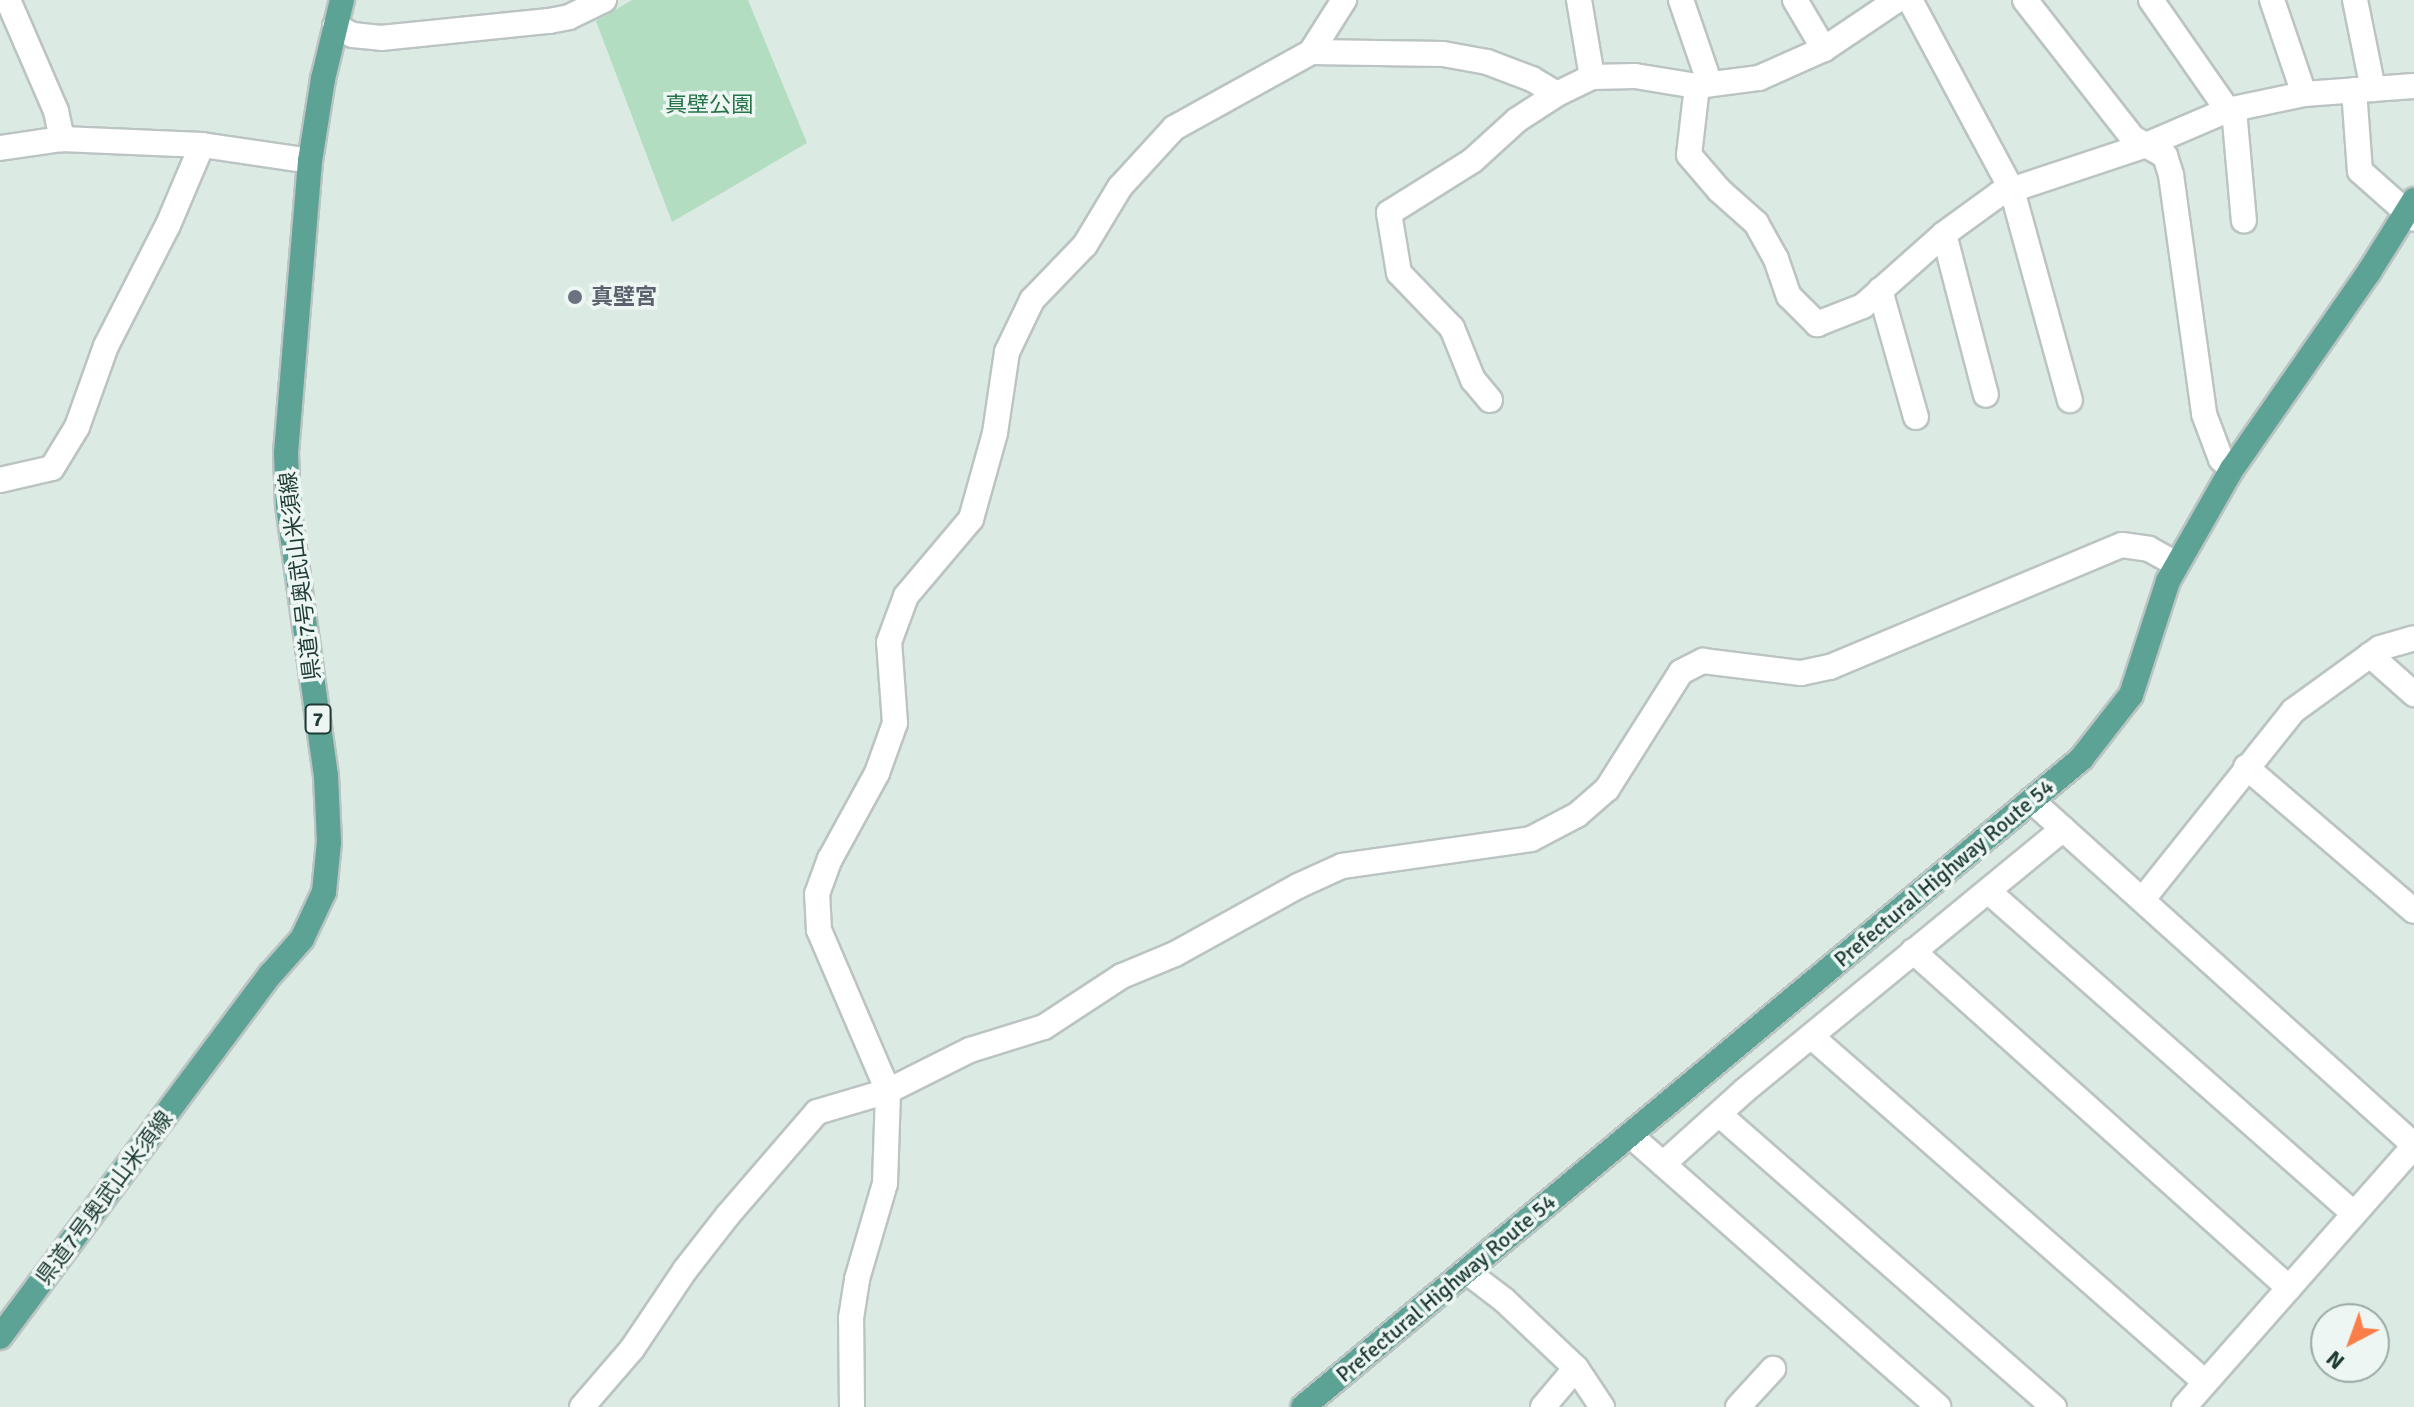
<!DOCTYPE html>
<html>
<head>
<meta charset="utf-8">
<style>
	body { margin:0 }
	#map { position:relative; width:2414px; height:1407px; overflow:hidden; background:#dceae4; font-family:Signika,"Noto Sans JP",sans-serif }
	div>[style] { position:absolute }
	.green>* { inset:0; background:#b3ddc1 }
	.roads { filter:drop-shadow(2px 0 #bbc4c2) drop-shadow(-2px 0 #bbc4c2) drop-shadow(0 2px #bbc4c2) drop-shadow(0 -2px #bbc4c2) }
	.minor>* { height:24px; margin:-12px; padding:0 12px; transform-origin:12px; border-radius:12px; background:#fff }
	.major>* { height:24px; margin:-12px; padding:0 12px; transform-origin:12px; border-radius:12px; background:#5da395 }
	.dots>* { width:22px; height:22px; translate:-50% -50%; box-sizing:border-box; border:4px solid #edf6f2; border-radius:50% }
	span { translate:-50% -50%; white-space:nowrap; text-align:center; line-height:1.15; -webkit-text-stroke:7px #edf6f2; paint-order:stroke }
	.shield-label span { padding:2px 6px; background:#edf6f2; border:2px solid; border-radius:6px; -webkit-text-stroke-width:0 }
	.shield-label { font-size:20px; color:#1d3a34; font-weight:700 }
	.park-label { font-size:22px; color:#257348 }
	.worship-label { font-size:22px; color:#5b616d; font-weight:700 }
	.left { translate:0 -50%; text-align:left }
	.street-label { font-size:22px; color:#1d3a34 }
	.north { position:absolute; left:2310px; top:1303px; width:80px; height:80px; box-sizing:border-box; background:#edf6f2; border:2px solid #9aaba6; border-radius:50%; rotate:221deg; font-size:22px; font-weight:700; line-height:32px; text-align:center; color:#1d3a34 }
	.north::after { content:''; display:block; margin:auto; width:28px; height:36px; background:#fb7e49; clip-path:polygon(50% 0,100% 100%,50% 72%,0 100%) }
</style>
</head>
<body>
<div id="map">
	<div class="green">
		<i style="clip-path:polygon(632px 0,748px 0,807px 143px,672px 222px,596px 21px)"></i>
	</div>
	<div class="roads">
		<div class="minor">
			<i style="left:8px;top:0;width:121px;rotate:66.6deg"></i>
			<i style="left:56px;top:111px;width:29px;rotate:78deg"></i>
			<i style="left:1579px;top:0;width:78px;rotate:80.4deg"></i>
			<i style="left:1681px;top:0;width:89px;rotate:71deg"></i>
			<i style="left:1795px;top:0;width:57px;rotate:59.4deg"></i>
			<i style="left:1910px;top:0;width:216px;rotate:61.8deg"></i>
			<i style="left:2012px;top:190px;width:218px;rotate:74.6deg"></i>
			<i style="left:2025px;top:0;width:175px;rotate:52deg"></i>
			<i style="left:2133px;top:138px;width:37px;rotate:29deg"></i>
			<i style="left:2165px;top:156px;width:20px;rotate:72deg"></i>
			<i style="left:2171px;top:175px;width:241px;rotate:82.1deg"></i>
			<i style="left:2204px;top:414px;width:48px;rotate:69.3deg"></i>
			<i style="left:2221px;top:459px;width:15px;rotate:42deg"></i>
			<i style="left:2151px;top:0;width:147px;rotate:55.2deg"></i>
			<i style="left:2235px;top:121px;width:100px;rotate:84.9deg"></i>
			<i style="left:2272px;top:0;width:99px;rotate:71.2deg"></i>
			<i style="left:2355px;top:0;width:91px;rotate:78.6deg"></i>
			<i style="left:335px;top:26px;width:20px;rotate:27deg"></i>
			<i style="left:353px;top:35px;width:28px;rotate:6deg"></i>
			<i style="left:381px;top:38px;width:169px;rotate:-5.8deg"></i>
			<i style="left:549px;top:21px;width:20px;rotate:-11deg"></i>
			<i style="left:569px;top:17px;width:39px;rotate:-26deg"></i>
			<i style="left:1311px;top:52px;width:132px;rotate:0.9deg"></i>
			<i style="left:1443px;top:54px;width:45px;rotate:10.3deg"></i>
			<i style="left:1487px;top:62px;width:48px;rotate:20.7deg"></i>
			<i style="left:1532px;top:79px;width:29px;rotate:31deg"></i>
			<i style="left:1557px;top:94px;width:39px;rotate:-26deg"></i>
			<i style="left:1592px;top:77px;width:43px;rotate:-1.3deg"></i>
			<i style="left:1635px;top:76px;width:63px;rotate:9.2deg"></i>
			<i style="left:1697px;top:86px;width:69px;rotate:96.6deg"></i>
			<i style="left:1689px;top:155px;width:46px;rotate:49.4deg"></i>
			<i style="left:1719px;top:190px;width:50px;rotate:41.7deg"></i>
			<i style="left:1756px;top:223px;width:41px;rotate:60.9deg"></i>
			<i style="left:1776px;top:259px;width:39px;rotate:71deg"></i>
			<i style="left:1789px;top:296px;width:40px;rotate:45deg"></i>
			<i style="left:1817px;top:324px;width:49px;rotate:-21.4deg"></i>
			<i style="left:1863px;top:306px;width:108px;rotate:-41.6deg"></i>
			<i style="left:1944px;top:234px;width:68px;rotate:-36deg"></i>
			<i style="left:1999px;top:194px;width:155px;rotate:-18.4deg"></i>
			<i style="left:2146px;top:145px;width:89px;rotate:-23.1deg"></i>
			<i style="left:2228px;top:110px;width:78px;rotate:-11.9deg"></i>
			<i style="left:2304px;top:94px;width:110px;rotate:-4.2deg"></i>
			<i style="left:1697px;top:86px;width:63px;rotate:-7.4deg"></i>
			<i style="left:1759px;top:78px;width:71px;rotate:-24deg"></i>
			<i style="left:1824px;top:49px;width:88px;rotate:-33.9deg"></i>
			<i style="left:2354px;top:90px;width:81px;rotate:85.8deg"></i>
			<i style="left:2360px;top:171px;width:72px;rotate:41.6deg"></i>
			<i style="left:0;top:148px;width:63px;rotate:-8.3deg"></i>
			<i style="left:62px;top:139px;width:140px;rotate:2.5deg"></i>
			<i style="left:202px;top:145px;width:109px;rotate:8.4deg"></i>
			<i style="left:1944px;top:234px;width:166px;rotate:75.4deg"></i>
			<i style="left:1880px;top:290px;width:132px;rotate:74.2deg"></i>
			<i style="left:1490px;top:400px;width:26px;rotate:-130deg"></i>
			<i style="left:1473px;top:380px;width:56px;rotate:-112deg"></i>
			<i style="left:1452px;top:328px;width:76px;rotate:-133.9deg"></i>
			<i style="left:1399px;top:273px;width:61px;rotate:-99.5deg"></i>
			<i style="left:1389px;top:213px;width:98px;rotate:-32.1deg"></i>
			<i style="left:1472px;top:161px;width:61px;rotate:-42.3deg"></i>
			<i style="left:1517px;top:120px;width:48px;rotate:-33deg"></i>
			<i style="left:0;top:480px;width:53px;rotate:-13deg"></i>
			<i style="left:52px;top:468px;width:48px;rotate:-58.6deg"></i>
			<i style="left:77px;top:427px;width:86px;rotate:-70.3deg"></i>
			<i style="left:106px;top:346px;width:136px;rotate:-62.9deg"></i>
			<i style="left:168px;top:225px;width:87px;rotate:-67deg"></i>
			<i style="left:2370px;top:655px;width:59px;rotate:41.6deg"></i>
			<i style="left:2246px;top:767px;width:221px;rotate:40.6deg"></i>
			<i style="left:2031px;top:800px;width:515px;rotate:42.01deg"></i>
			<i style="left:1988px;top:891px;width:488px;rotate:41.4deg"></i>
			<i style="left:2143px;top:899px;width:241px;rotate:-51.4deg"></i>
			<i style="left:2293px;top:711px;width:107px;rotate:-35.9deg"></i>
			<i style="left:2380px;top:648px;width:35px;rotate:-16deg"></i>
			<i style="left:1913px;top:951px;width:505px;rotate:41.87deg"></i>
			<i style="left:1812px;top:1037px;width:523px;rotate:41.28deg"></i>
			<i style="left:1720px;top:1115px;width:444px;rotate:41.2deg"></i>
			<i style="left:1630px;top:1135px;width:411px;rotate:41.4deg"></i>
			<i style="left:1663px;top:1164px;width:109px;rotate:-42deg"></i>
			<i style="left:1744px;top:1091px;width:413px;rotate:-39.4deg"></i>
			<i style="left:1466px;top:1271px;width:48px;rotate:37.3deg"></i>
			<i style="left:1504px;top:1300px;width:99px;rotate:43.4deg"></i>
			<i style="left:1576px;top:1368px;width:47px;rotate:56.3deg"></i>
			<i style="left:582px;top:1407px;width:77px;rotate:-49.2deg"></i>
			<i style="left:632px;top:1349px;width:95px;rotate:-56.1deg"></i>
			<i style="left:685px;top:1270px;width:70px;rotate:-52deg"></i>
			<i style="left:728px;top:1215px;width:136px;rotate:-49.2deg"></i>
			<i style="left:817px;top:1112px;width:74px;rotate:-16.5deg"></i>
			<i style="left:888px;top:1091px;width:92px;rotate:-26.6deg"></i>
			<i style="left:970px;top:1050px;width:77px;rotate:-17.3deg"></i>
			<i style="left:1044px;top:1027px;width:93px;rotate:-33.2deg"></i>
			<i style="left:1122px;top:976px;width:57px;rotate:-22.5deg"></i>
			<i style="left:1175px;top:954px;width:141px;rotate:-28.9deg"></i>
			<i style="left:1298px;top:886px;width:48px;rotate:-24.4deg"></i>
			<i style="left:1342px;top:866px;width:191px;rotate:-8.1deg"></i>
			<i style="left:1531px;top:839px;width:52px;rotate:-27.6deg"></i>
			<i style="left:1577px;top:815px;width:40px;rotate:-41deg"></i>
			<i style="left:1607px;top:789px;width:138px;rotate:-57.7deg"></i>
			<i style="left:1681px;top:672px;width:25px;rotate:-27deg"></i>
			<i style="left:1703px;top:661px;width:99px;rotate:7deg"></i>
			<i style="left:1801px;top:673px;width:30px;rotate:-12deg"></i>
			<i style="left:1830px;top:667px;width:316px;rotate:-22.7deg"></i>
			<i style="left:2122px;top:545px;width:27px;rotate:8deg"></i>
			<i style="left:2149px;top:549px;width:31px;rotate:29deg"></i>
			<i style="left:852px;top:1407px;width:89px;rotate:-90.6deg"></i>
			<i style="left:851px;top:1318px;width:39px;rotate:-81deg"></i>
			<i style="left:857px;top:1279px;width:100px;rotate:-73.7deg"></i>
			<i style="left:885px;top:1183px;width:92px;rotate:-88.1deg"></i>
			<i style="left:888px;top:1091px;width:175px;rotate:-113.2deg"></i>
			<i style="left:819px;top:930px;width:36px;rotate:-93deg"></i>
			<i style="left:817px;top:894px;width:37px;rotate:-70deg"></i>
			<i style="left:830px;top:859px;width:98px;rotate:-61.3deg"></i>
			<i style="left:877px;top:773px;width:53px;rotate:-70.2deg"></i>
			<i style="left:895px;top:723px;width:81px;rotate:-94.2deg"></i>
			<i style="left:889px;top:642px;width:49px;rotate:-69.7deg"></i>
			<i style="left:906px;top:596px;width:101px;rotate:-49.8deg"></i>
			<i style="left:971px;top:519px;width:89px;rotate:-74.4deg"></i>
			<i style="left:995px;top:433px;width:82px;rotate:-81.6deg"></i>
			<i style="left:1007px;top:352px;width:58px;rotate:-64.3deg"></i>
			<i style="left:1032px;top:300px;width:76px;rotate:-46.1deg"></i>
			<i style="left:1085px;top:245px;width:68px;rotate:-58.9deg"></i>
			<i style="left:1120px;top:187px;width:80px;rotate:-47.5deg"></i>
			<i style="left:1174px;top:128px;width:157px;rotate:-29deg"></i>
			<i style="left:1311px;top:52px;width:62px;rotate:-57.6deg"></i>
			<i style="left:1543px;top:1407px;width:51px;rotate:-49.8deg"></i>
			<i style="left:1738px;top:1407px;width:52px;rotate:-47.4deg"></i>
			<i style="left:2184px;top:1407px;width:348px;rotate:-48.6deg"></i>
		</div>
		<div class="major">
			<i style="left:0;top:1337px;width:453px;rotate:-53.3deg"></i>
			<i style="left:271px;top:974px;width:47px;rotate:-48.5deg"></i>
			<i style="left:302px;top:939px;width:52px;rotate:-64.9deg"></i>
			<i style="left:324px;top:892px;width:50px;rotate:-84.3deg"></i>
			<i style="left:329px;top:842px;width:66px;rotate:-92.6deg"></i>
			<i style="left:326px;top:776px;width:274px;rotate:-98deg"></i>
			<i style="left:288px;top:505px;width:52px;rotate:-92.2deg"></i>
			<i style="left:286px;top:453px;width:293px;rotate:-85.3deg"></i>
			<i style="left:310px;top:161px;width:83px;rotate:-81deg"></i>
			<i style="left:323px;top:79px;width:81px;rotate:-76.5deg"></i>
			<i style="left:1303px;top:1407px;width:1013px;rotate:-39.79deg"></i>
			<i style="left:2081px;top:759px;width:81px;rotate:-52deg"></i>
			<i style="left:2131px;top:695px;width:120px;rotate:-72deg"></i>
			<i style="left:2168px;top:581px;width:129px;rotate:-60.3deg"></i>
			<i style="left:2232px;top:469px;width:240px;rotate:-55.2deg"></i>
			<i style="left:2369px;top:272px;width:85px;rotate:-58deg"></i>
		</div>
	</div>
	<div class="dots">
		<i style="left:575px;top:297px;background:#6b7280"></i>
	</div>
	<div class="shield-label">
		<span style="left:318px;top:719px">7</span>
	</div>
	<div class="park-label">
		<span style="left:709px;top:105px">真壁公園</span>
	</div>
	<div class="worship-label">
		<span class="left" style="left:591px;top:297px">真壁宮</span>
	</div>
	<div class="street-label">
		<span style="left:300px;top:576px;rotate:-97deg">県道7号奥武山米須線</span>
		<span style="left:1944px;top:873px;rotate:-40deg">Prefectural Highway Route 54</span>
		<span style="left:104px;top:1198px;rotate:-53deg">県道7号奥武山米須線</span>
		<span style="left:1446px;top:1288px;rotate:-40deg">Prefectural Highway Route 54</span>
	</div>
	<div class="north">N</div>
</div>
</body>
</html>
